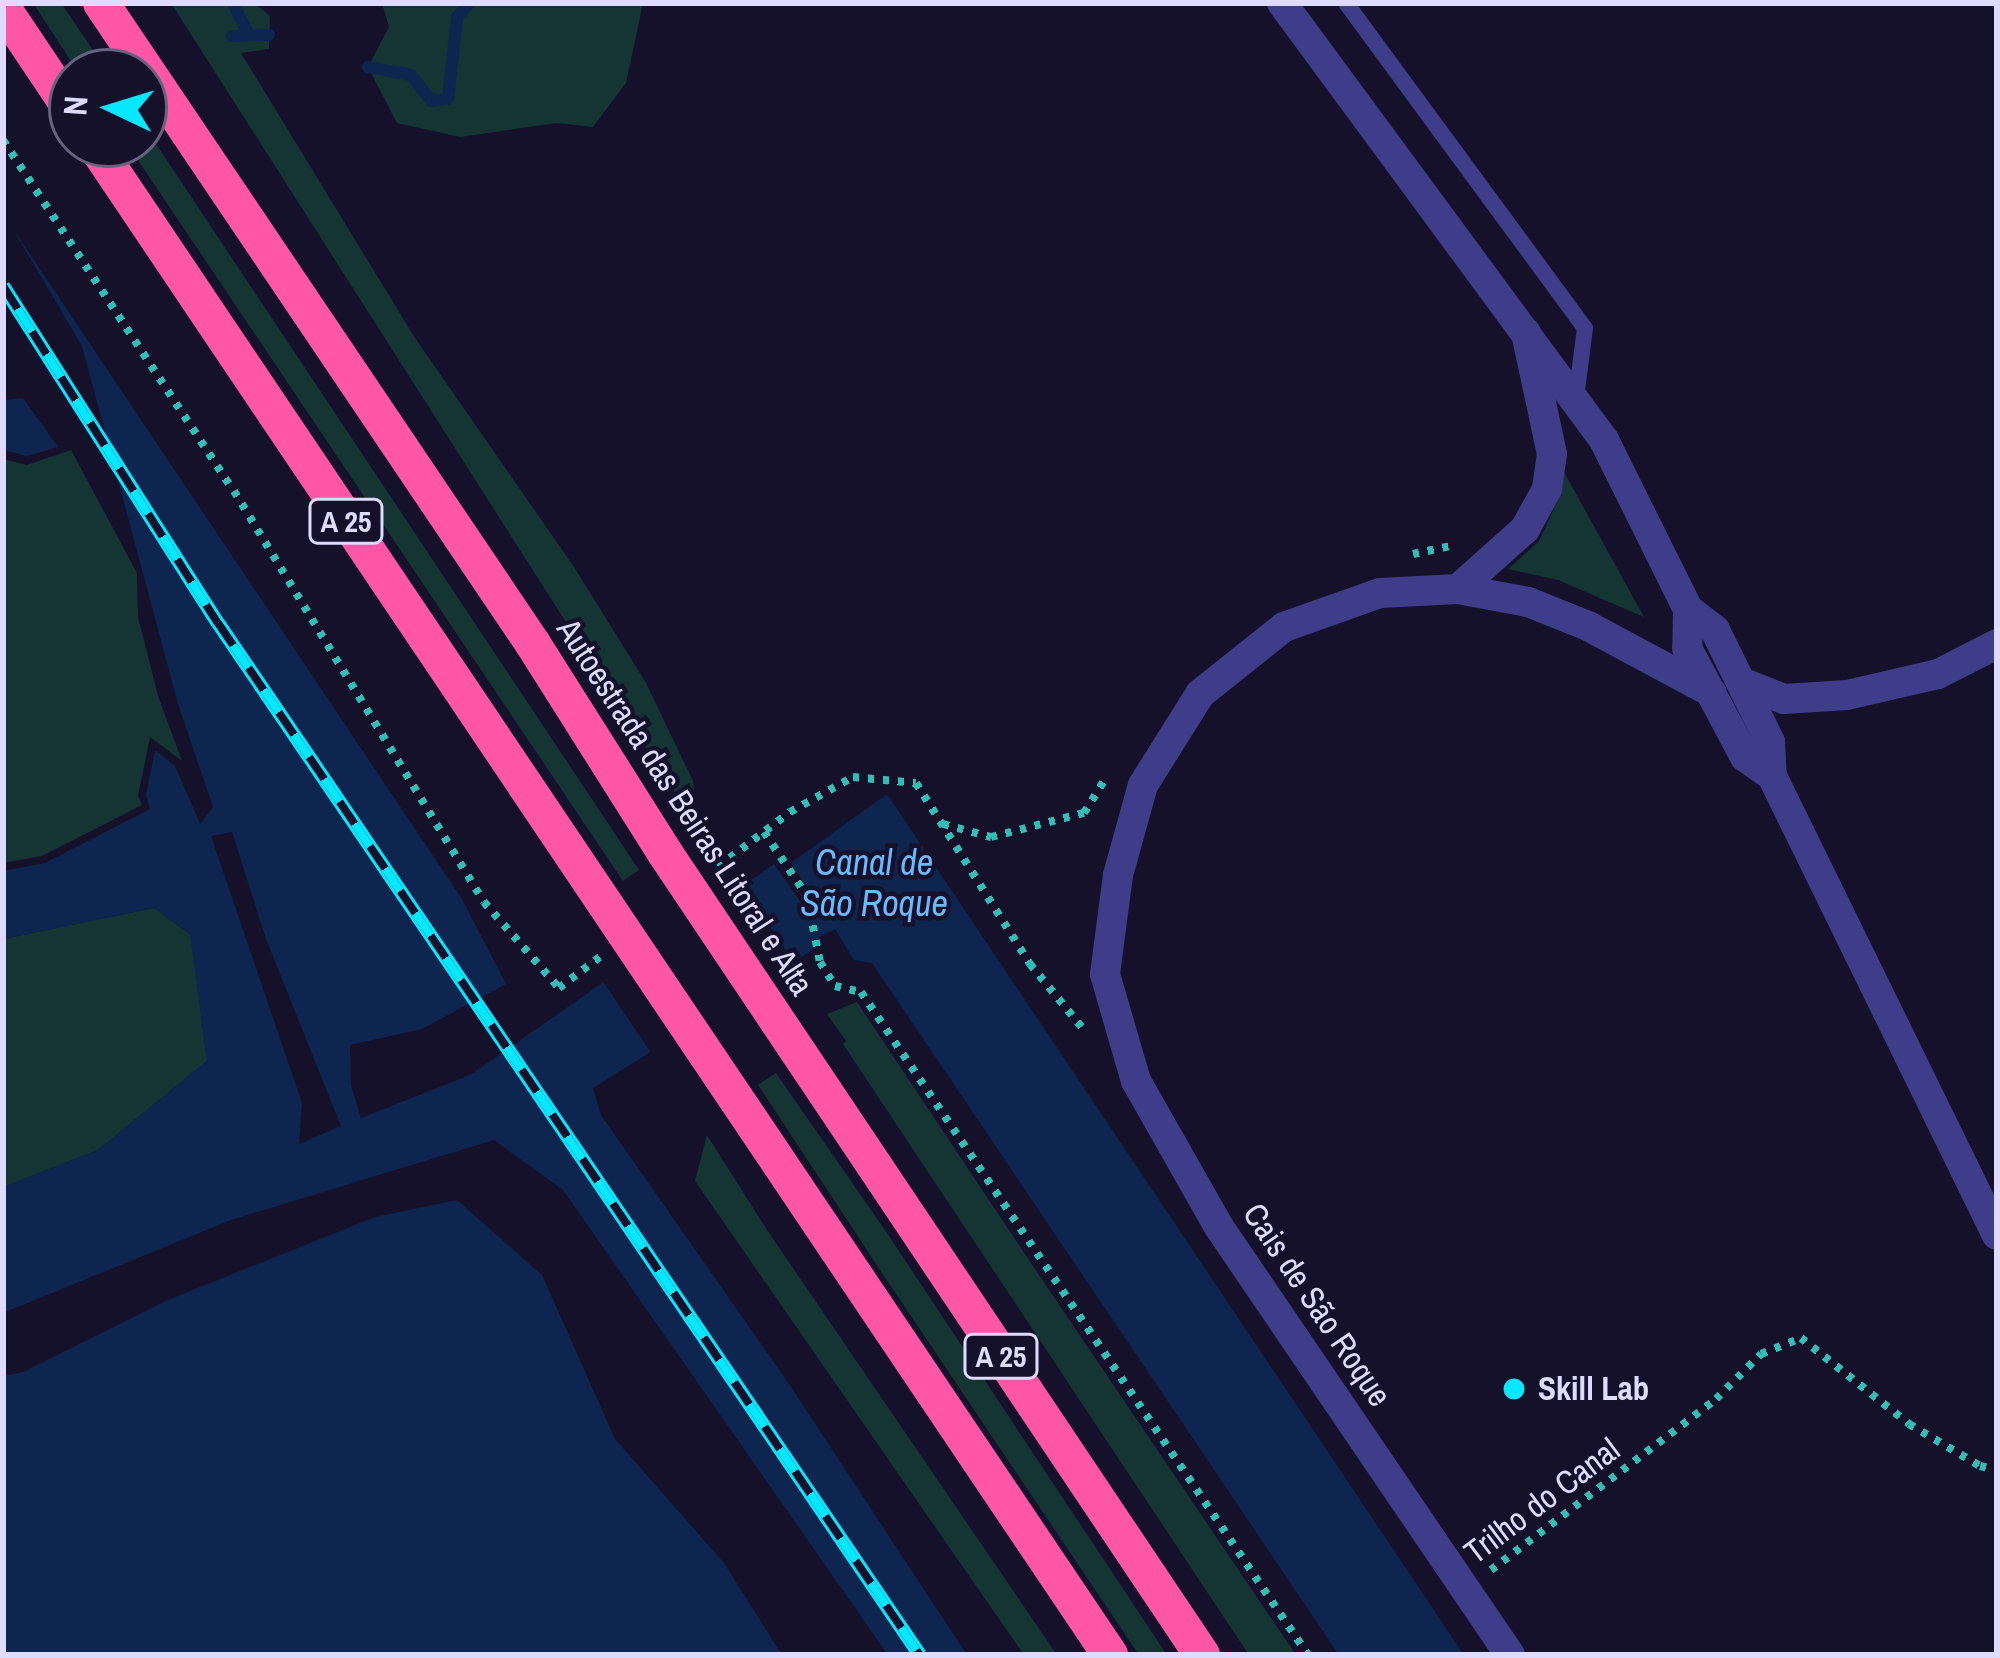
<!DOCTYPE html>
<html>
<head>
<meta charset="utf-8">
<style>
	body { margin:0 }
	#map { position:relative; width:2000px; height:1658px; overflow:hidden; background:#15112b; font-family:"Archivo Narrow",sans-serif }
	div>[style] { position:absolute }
	.green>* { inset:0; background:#143534 }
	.water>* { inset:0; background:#0d254f }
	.pier>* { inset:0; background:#15112b; transform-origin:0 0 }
	.stream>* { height:12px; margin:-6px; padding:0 6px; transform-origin:6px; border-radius:6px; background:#0d254f }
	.path>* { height:8px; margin-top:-4px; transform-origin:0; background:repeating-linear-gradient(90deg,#30beb5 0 6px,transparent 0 15px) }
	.service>* { height:16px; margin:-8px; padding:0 8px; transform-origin:8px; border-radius:8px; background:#3f3c8a }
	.minor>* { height:30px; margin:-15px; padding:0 15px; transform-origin:15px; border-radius:15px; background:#3f3c8a }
	.tertiary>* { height:30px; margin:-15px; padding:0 15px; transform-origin:15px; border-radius:15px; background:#3f3c8a }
	.motorway>* { height:36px; margin:-18px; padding:0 18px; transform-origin:18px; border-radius:18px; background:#ff56a8 }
	.rail>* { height:14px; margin-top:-7px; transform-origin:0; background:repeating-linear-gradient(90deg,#15112b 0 27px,#07e7ff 0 54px); box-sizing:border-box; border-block:3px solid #07e7ff }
	.dots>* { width:33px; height:33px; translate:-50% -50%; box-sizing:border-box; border:6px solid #15112b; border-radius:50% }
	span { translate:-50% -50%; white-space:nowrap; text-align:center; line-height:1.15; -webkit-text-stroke:9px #15112b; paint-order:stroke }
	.shield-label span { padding:3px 9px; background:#15112b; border:3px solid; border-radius:9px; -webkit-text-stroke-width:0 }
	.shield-label { font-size:30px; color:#dfdbff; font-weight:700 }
	.street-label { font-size:33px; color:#dfdbff }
	.poi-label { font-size:33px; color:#dfdbff; font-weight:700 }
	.left { translate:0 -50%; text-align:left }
	.water-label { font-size:36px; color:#69baff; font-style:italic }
	.frame { position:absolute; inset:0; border:6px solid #dfdbff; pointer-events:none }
	.north { position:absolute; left:48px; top:48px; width:120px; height:120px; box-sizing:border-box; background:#15112b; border:3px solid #666280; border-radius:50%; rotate:274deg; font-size:33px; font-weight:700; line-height:48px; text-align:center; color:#dfdbff }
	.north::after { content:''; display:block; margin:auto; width:42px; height:54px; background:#07e7ff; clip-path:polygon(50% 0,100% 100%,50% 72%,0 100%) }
</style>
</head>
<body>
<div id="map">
	<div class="green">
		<i style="clip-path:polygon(33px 3px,61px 3px,108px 72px,78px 72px)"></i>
		<i style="clip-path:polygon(171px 3px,254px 3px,270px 16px,269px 49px,241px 53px,415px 338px,574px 567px,646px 683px,693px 781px,696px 818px,702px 827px,698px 829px)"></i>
		<i style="clip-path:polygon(382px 3px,643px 3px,626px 83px,593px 127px,556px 123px,460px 137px,397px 123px,368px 67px,389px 27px)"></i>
		<i style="clip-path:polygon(144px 126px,639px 870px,623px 881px,127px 144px,144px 144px)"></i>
		<i style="clip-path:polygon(71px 450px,137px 573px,138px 617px,158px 696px,182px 761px,150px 737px,138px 796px,142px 805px,42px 856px,3px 863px,3px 459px,27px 465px)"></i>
		<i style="clip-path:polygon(1564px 472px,1644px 617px,1558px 580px,1508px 569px,1539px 541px,1559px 498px)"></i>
		<i style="clip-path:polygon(154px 908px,191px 935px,207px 1061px,98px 1150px,3px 1187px,3px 939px)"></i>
		<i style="clip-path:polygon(857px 1002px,1039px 1275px,1296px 1655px,1249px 1655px,843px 1044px,846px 1041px,827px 1014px)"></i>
		<i style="clip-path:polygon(776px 1073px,889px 1236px,1167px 1655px,1139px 1655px,880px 1270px,758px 1085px)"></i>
		<i style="clip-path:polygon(707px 1135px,767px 1230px,1057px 1655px,1024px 1655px,695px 1181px)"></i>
	</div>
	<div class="water">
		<i style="clip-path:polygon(evenodd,13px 229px,462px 899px,506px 984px,422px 1029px,350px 1045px,351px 1085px,361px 1118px,470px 1075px,774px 864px,802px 904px,813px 896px,791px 863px,887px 794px,1464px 1655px,1339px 1655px,872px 963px,854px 960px,835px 929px,819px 937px,822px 944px,593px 1088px,601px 1115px,789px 1384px,967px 1655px,888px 1655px,563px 1190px,494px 1140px,231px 1220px,3px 1313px,3px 1187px,98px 1150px,207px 1061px,190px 934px,154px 908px,3px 939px,3px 871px,45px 863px,150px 809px,146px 795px,155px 750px,175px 766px,200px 824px,213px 807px,178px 704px,82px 346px,13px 229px,232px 832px,266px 939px,341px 1126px,299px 1144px,302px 1103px,211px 836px,232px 832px)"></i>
		<i style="clip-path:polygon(23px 398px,58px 447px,27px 456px,3px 450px,3px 400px)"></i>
		<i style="clip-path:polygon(457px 1200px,542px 1275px,615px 1439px,724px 1563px,782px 1655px,3px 1655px,3px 1376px,23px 1372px,170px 1299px,375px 1217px)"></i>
	</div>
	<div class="pier">
		<i style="left:739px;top:881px;width:103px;height:169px;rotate:56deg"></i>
	</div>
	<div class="stream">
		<i style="left:233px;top:3px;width:32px;rotate:64deg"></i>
		<i style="left:232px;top:36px;width:37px;rotate:-2deg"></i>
		<i style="left:368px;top:67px;width:44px;rotate:10.5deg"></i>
		<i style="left:411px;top:75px;width:33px;rotate:52deg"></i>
		<i style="left:431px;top:101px;width:17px;rotate:-7deg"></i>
		<i style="left:448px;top:99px;width:82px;rotate:-83.7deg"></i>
		<i style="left:457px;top:17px;width:18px;rotate:-49deg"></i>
	</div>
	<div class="path">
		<i style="left:3px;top:140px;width:420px;rotate:56.7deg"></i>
		<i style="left:234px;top:491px;width:481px;rotate:58.7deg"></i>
		<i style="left:484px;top:902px;width:114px;rotate:48.9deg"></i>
		<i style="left:559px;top:988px;width:53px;rotate:-37.3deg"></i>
		<i style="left:1413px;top:554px;width:39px;rotate:-12deg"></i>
		<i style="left:943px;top:824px;width:50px;rotate:15.2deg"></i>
		<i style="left:991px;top:837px;width:96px;rotate:-14.5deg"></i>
		<i style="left:1084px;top:813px;width:44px;rotate:-58.1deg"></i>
		<i style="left:764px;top:832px;width:77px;rotate:56.1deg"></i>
		<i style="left:807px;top:896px;width:67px;rotate:78.9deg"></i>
		<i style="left:820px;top:962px;width:28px;rotate:58deg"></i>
		<i style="left:835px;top:986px;width:27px;rotate:13deg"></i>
		<i style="left:861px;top:992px;width:800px;rotate:56.01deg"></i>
		<i style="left:718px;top:867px;width:91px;rotate:-37.4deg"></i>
		<i style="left:790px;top:812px;width:72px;rotate:-29.1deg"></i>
		<i style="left:853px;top:777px;width:63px;rotate:5.4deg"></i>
		<i style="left:916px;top:783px;width:214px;rotate:57.8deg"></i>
		<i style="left:1030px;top:964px;width:85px;rotate:50.7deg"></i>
		<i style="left:1491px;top:1570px;width:283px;rotate:-37.2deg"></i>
		<i style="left:1716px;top:1399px;width:64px;rotate:-45deg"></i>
		<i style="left:1761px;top:1354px;width:43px;rotate:-21.8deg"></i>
		<i style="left:1801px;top:1338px;width:138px;rotate:38.5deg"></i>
		<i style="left:1909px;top:1424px;width:82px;rotate:30.6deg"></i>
		<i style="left:1980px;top:1466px;width:17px;rotate:13deg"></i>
	</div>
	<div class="service">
		<i style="left:1346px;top:3px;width:403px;rotate:53.7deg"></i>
		<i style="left:1585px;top:328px;width:71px;rotate:97.3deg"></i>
	</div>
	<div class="minor">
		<i style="left:1458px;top:589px;width:90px;rotate:-41.8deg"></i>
		<i style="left:1525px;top:529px;width:46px;rotate:-61.2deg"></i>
		<i style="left:1547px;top:489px;width:35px;rotate:-82deg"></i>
		<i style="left:1552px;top:454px;width:124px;rotate:-102.1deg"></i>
		<i style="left:1741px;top:682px;width:46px;rotate:21.6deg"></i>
		<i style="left:1784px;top:699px;width:63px;rotate:-3.6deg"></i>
		<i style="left:1847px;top:695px;width:93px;rotate:-13deg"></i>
		<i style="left:1938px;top:674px;width:66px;rotate:-27deg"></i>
		<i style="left:1510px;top:1655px;width:518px;rotate:-124.21deg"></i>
		<i style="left:1219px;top:1227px;width:168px;rotate:-119.6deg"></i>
		<i style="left:1136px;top:1081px;width:111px;rotate:-106.2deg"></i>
		<i style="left:1105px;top:974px;width:100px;rotate:-82.5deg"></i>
		<i style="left:1118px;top:875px;width:93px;rotate:-74.5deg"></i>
		<i style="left:1143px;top:785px;width:107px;rotate:-57.9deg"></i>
		<i style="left:1200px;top:694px;width:107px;rotate:-38.6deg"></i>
		<i style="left:1284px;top:627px;width:102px;rotate:-19.5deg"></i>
		<i style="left:1380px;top:593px;width:78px;rotate:-2.9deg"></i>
		<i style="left:1458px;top:589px;width:71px;rotate:10.5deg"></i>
		<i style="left:1528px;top:602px;width:65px;rotate:21.8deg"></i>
		<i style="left:1588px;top:626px;width:140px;rotate:28.2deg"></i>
	</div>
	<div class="tertiary">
		<i style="left:1282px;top:3px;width:543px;rotate:53.62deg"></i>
		<i style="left:1604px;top:440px;width:189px;rotate:63.6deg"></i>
		<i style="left:1688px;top:609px;width:34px;rotate:38deg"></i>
		<i style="left:1715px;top:630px;width:125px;rotate:63.8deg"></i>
		<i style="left:1770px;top:742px;width:34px;rotate:87deg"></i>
		<i style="left:1772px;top:776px;width:511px;rotate:63.89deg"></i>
		<i style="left:1688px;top:609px;width:39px;rotate:91deg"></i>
		<i style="left:1687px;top:648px;width:123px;rotate:62deg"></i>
		<i style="left:1745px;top:757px;width:33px;rotate:35deg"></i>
	</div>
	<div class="motorway">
		<i style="left:101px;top:3px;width:773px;rotate:56.02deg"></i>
		<i style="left:533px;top:644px;width:247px;rotate:57.7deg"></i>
		<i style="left:665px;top:853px;width:965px;rotate:56.19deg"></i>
		<i style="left:3px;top:8px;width:124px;rotate:56.2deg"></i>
		<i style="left:94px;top:144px;width:1821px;rotate:56.08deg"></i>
	</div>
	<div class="rail">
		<i style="left:3px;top:286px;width:400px;rotate:57.5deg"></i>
		<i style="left:218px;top:623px;width:1248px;rotate:55.78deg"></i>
	</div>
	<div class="dots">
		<i style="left:1514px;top:1389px;background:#07e7ff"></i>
	</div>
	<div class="shield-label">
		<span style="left:346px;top:521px">A 25</span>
		<span style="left:1001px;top:1356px">A 25</span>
	</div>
	<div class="street-label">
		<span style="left:685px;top:807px;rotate:57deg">Autoestrada das Beiras Litoral e Alta</span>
		<span style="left:1317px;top:1305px;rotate:56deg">Cais de São Roque</span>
		<span style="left:1542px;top:1501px;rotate:-37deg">Trilho do Canal</span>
	</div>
	<div class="poi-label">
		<span class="left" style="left:1538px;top:1389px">Skill Lab</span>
	</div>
	<div class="water-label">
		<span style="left:874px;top:883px">Canal de<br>São Roque</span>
	</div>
	<div class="frame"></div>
	<div class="north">N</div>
</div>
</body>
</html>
